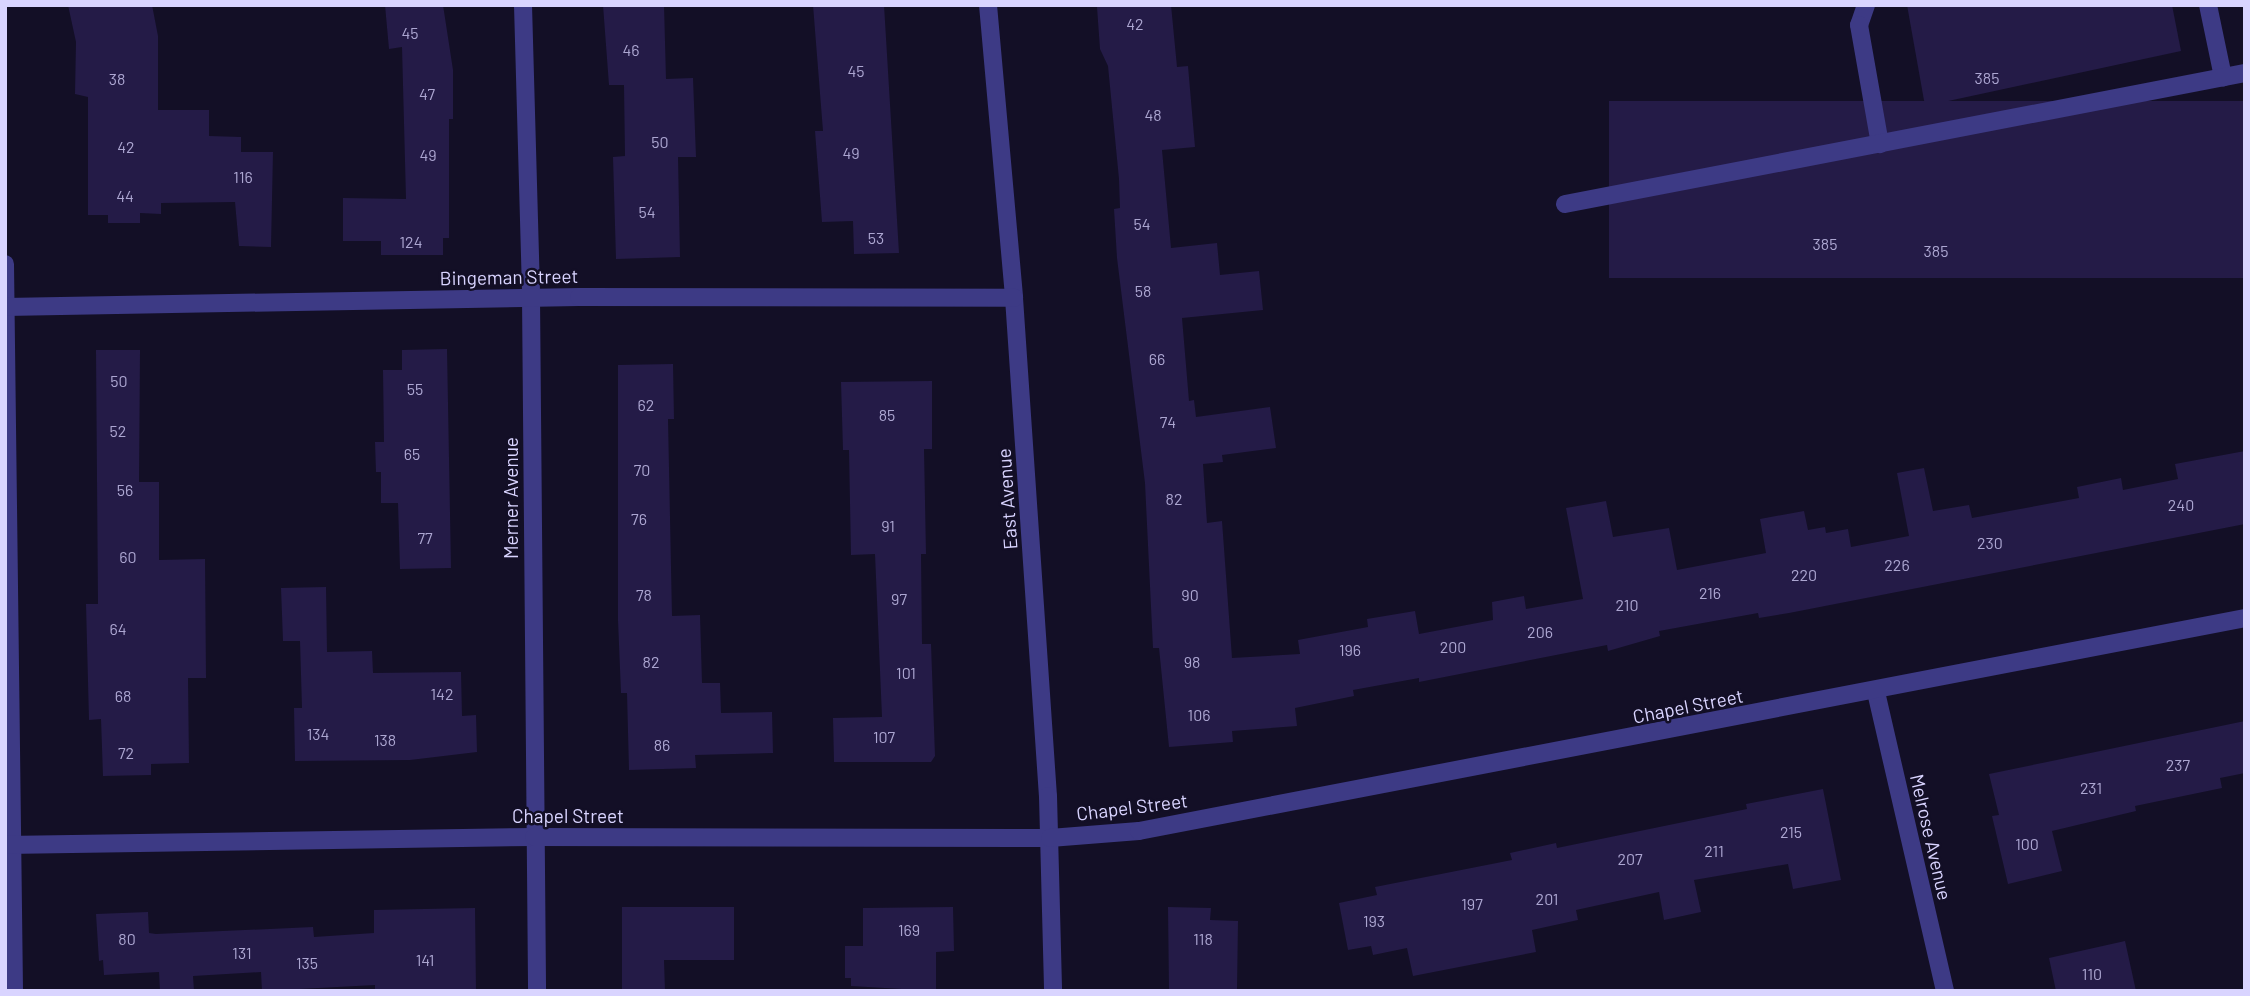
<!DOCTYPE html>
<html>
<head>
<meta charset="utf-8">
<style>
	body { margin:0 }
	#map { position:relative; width:2250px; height:996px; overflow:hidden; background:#130f26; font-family:Barlow,sans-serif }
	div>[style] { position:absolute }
	.building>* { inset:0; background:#241b47; transform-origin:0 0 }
	.minor>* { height:18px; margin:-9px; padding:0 9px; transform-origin:9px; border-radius:9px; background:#3d3a85 }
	span { translate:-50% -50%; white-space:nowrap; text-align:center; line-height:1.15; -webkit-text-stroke:5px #130f26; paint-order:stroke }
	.number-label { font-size:16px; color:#aca6d1 }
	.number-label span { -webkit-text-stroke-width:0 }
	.street-label { font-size:19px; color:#d9d4ff }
	.frame { position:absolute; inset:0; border:7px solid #d9d4ff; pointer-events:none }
</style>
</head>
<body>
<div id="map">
	<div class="building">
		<i style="clip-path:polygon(68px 5px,152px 5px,158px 36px,158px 110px,209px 110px,209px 136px,241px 137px,241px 152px,273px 152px,271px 247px,239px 246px,235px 202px,161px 203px,161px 214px,140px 213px,140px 223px,108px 223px,108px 215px,88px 215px,88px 97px,75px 94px,76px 42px)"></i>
		<i style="clip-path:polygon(385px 5px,443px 5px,453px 70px,453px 119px,449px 119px,449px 238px,443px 238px,443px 255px,381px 255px,381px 241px,343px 241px,343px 198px,406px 199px,402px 47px,389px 49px)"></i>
		<i style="clip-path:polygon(603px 5px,664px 5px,666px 79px,693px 78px,696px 157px,678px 157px,680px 257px,616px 259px,613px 157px,625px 156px,624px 85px,609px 85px)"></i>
		<i style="clip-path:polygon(813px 5px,884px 5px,899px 253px,854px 254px,853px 221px,822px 222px,815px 131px,823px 131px)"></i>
		<i style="clip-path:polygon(1171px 5px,1177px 67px,1188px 66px,1195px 147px,1162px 150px,1171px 248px,1217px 243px,1220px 275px,1259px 271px,1263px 310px,1182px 318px,1189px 401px,1194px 400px,1196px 417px,1270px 407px,1276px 448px,1222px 455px,1223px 462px,1203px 464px,1207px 523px,1222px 521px,1232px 658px,1300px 654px,1298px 640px,1368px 627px,1367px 619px,1415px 611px,1419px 634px,1493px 620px,1492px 602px,1524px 596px,1526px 609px,1583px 599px,1566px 508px,1606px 501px,1613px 537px,1669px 528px,1677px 570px,1766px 553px,1760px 519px,1804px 511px,1808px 530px,1825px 527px,1826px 533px,1848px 529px,1851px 547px,1909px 536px,1897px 473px,1924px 468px,1933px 511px,1969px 505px,1972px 518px,2079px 498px,2077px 487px,2121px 478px,2123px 490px,2178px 479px,2175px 464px,2245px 451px,2245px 524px,1789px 613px,1759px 618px,1758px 613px,1659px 631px,1660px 636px,1608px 651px,1607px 645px,1419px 682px,1419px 678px,1353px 690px,1354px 696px,1295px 708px,1297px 726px,1232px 731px,1233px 742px,1169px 747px,1159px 648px,1153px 648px,1145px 483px,1117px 258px,1114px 209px,1120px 208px,1119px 179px,1108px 66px,1100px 49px,1097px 7px)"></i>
		<i style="clip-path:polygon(1907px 5px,2172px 5px,2181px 51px,1925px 106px)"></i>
		<i style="left:2245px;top:101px;width:177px;height:636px;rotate:90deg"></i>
		<i style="clip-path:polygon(447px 349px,451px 568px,400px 569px,398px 503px,381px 503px,381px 472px,376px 472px,375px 442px,384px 442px,383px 370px,402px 370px,402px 350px)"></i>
		<i style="clip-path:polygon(96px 350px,140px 350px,139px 482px,159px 482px,159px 560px,205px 559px,206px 678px,188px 678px,189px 763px,151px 764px,151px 775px,103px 776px,101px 719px,89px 720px,86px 604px,98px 604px)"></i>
		<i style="clip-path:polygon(673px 364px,674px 419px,668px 419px,672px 616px,700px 615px,702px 683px,720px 683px,721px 713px,772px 712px,773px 753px,695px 755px,696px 768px,629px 770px,627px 693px,621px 693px,618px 620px,618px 365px)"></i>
		<i style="clip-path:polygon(932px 381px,932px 449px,924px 449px,926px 554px,921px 554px,922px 644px,931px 644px,935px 756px,931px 762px,834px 762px,833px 718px,882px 717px,875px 554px,851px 555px,849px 450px,843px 450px,841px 382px)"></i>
		<i style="clip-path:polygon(326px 587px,327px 652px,372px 651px,373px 673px,461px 672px,462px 716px,476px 715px,477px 752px,410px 760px,295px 761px,294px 708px,302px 708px,300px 641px,283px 641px,281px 588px)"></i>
		<i style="clip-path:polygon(2245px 721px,2245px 773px,2220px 778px,2222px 788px,2135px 806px,2136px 811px,2052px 831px,2062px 871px,2008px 884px,1992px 816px,1999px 815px,1989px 774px)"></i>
		<i style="clip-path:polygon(1823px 789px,1841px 880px,1793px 889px,1788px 864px,1694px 880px,1701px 912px,1664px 920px,1659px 892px,1576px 910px,1578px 920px,1532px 930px,1536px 952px,1413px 976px,1407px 948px,1373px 955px,1371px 946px,1348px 950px,1339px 903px,1377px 895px,1375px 887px,1512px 860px,1510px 853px,1556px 843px,1557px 848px,1747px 809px,1746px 804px)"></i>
		<i style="clip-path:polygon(622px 907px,734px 907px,734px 960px,664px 960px,665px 991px,622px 991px)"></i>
		<i style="clip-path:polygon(953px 907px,954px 951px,936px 952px,936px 991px,851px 986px,851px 978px,845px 978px,845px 946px,863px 946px,863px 908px)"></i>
		<i style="clip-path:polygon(1168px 907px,1211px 908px,1210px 920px,1238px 921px,1237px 990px,1169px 991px)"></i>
		<i style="clip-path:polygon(475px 908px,476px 991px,375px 991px,375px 985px,262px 991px,261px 972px,193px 976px,194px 991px,160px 991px,159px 972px,104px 975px,103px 960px,99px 961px,96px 914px,148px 912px,149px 933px,156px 934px,313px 927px,314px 937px,374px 933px,374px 910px)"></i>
		<i style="clip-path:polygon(2125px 941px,2136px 991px,2056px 991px,2049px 958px)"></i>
	</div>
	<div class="minor">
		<i style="left:523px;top:5px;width:292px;rotate:88.4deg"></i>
		<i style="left:531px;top:297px;width:694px;rotate:89.5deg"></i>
		<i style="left:988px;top:5px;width:294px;rotate:84.9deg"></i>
		<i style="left:1014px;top:298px;width:499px;rotate:86.1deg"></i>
		<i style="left:1048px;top:796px;width:195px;rotate:88.5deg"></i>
		<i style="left:1866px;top:5px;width:21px;rotate:109deg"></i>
		<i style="left:1859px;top:25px;width:121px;rotate:80deg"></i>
		<i style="left:2208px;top:5px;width:74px;rotate:78.2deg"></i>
		<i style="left:1565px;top:204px;width:693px;rotate:-10.9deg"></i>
		<i style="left:5px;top:264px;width:727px;rotate:89.29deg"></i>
		<i style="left:5px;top:307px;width:574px;rotate:-1deg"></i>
		<i style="left:579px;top:297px;width:435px;rotate:0.1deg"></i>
		<i style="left:1876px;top:692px;width:307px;rotate:77deg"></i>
		<i style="left:5px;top:845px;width:529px;rotate:-0.87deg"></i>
		<i style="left:534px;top:837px;width:516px;rotate:0.11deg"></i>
		<i style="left:1050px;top:838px;width:89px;rotate:-4.5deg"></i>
		<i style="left:1139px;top:831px;width:1126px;rotate:-10.9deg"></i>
	</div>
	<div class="number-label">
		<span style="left:1135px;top:24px">42</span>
		<span style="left:410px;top:33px">45</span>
		<span style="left:631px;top:50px">46</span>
		<span style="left:856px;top:71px">45</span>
		<span style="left:1987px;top:78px">385</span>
		<span style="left:117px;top:79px">38</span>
		<span style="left:427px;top:94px">47</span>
		<span style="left:1153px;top:115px">48</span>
		<span style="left:660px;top:142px">50</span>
		<span style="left:126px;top:147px">42</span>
		<span style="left:851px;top:153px">49</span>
		<span style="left:428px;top:155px">49</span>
		<span style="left:243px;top:177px">116</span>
		<span style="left:125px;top:196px">44</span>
		<span style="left:647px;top:212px">54</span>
		<span style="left:1142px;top:224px">54</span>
		<span style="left:876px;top:238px">53</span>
		<span style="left:411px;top:242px">124</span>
		<span style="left:1825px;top:244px">385</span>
		<span style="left:1936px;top:251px">385</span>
		<span style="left:1143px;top:291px">58</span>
		<span style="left:1157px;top:359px">66</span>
		<span style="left:119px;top:381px">50</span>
		<span style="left:415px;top:389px">55</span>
		<span style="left:646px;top:405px">62</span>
		<span style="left:887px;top:415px">85</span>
		<span style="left:1168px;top:422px">74</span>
		<span style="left:118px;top:431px">52</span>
		<span style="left:412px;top:454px">65</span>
		<span style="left:642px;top:470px">70</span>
		<span style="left:125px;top:490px">56</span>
		<span style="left:1174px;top:499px">82</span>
		<span style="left:2181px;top:505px">240</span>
		<span style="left:639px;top:519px">76</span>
		<span style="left:888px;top:526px">91</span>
		<span style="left:425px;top:538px">77</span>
		<span style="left:1990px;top:543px">230</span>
		<span style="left:128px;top:557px">60</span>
		<span style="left:1897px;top:565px">226</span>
		<span style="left:1804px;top:575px">220</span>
		<span style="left:1710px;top:593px">216</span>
		<span style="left:644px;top:595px">78</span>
		<span style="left:1190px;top:595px">90</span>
		<span style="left:899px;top:599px">97</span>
		<span style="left:1627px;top:605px">210</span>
		<span style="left:118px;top:629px">64</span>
		<span style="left:1540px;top:632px">206</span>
		<span style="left:1453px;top:647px">200</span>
		<span style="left:1350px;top:650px">196</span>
		<span style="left:651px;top:662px">82</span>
		<span style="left:1192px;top:662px">98</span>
		<span style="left:906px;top:673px">101</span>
		<span style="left:442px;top:694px">142</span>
		<span style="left:123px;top:696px">68</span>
		<span style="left:1199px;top:715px">106</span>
		<span style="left:318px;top:734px">134</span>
		<span style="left:884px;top:737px">107</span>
		<span style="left:385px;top:740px">138</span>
		<span style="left:662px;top:745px">86</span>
		<span style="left:126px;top:753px">72</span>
		<span style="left:2178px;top:765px">237</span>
		<span style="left:2091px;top:788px">231</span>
		<span style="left:1791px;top:832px">215</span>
		<span style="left:2027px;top:844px">100</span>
		<span style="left:1714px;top:851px">211</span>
		<span style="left:1630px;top:859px">207</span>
		<span style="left:1547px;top:899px">201</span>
		<span style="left:1472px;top:904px">197</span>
		<span style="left:1374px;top:921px">193</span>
		<span style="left:909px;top:930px">169</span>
		<span style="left:127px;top:939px">80</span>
		<span style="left:1203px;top:939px">118</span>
		<span style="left:242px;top:953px">131</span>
		<span style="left:425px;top:960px">141</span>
		<span style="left:307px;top:963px">135</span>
		<span style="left:2092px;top:974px">110</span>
	</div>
	<div class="street-label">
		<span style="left:509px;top:277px;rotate:-1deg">Bingeman Street</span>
		<span style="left:511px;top:498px;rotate:-90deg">Merner Avenue</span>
		<span style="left:1007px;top:499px;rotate:-94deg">East Avenue</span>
		<span style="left:1688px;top:706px;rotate:-11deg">Chapel Street</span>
		<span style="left:1132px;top:807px;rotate:-7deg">Chapel Street</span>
		<span style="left:568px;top:816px">Chapel Street</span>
		<span style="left:1931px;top:837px;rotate:77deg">Melrose Avenue</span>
	</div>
	<div class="frame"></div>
</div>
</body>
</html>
